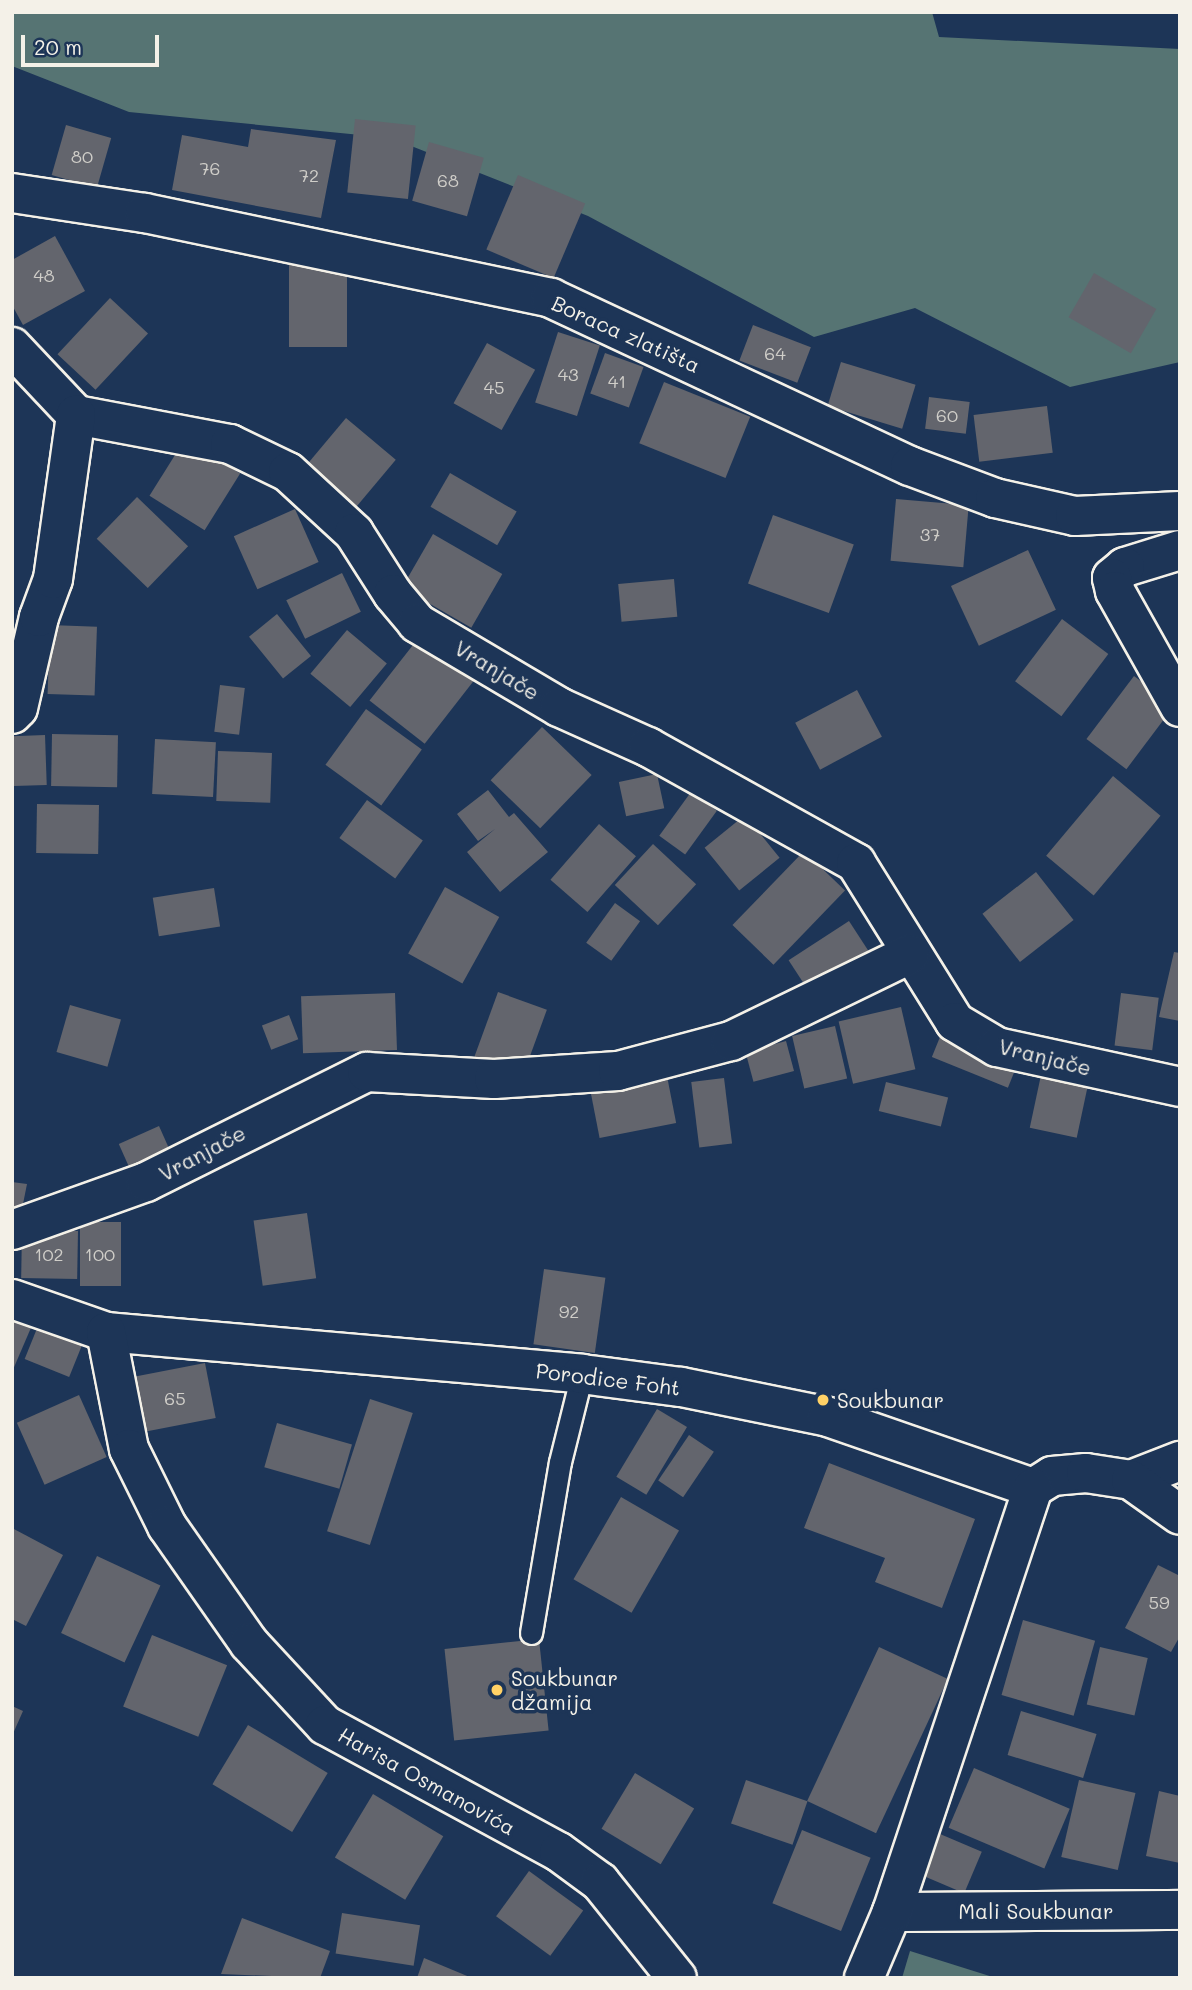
<!DOCTYPE html>
<html>
<head>
<meta charset="utf-8">
<style>
	body { margin:0 }
	#map { position:relative; width:1192px; height:1990px; overflow:hidden; background:#1d3557; font-family:Mali,sans-serif }
	div>[style] { position:absolute }
	.green>* { inset:0; background:#567473 }
	.building>* { inset:0; background:#63656d; transform-origin:0 0 }
	.roads { filter:drop-shadow(2px 0 #f4f1e8) drop-shadow(-2px 0 #f4f1e8) drop-shadow(0 2px #f4f1e8) drop-shadow(0 -2px #f4f1e8) }
	.lane>* { height:21px; margin:-10.5px; padding:0 10.5px; transform-origin:10.5px; border-radius:10.5px; background:#1d3557 }
	.street>* { height:38px; margin:-19px; padding:0 19px; transform-origin:19px; border-radius:19px; background:#1d3557 }
	.dots>* { width:19px; height:19px; translate:-50% -50%; box-sizing:border-box; border:4px solid #1d3557; border-radius:50% }
	span { translate:-50% -50%; white-space:nowrap; text-align:center; line-height:1.15; -webkit-text-stroke:7px #1d3557; paint-order:stroke }
	.number-label { font-size:18px; color:#d0cec9 }
	.number-label span { -webkit-text-stroke-width:0 }
	.street-label { font-size:21px; color:#f4f1e8 }
	.poi-label { font-size:21px; color:#f4f1e8 }
	.left { translate:0 -50%; text-align:left }
	.frame { position:absolute; inset:0; border:14px solid #f4f1e8; pointer-events:none }
	.scale { position:absolute; left:21px; top:35px; width:138px; height:32px; box-sizing:border-box; border:4px solid #f4f1e8; border-top:0; padding-left:9px; font-size:21px; line-height:24px; white-space:nowrap; color:#f4f1e8; -webkit-text-stroke:5px #1d3557; paint-order:stroke }
</style>
</head>
<body>
<div id="map">
	<div class="green">
		<i style="clip-path:polygon(12px 12px,932px 12px,939px 37px,1180px 49px,1180px 362px,1070px 387px,915px 308px,814px 337px,588px 216px,391px 138px,129px 112px,12px 66px)"></i>
		<i style="clip-path:polygon(910px 1951px,996px 1978px,902px 1978px)"></i>
	</div>
	<div class="building">
		<i style="left:355px;top:119px;width:61px;height:74px;rotate:6deg"></i>
		<i style="left:66px;top:125px;width:47px;height:52px;rotate:16deg"></i>
		<i style="clip-path:polygon(251px 129px,336px 140px,321px 218px,172px 190px,182px 135px,248px 147px)"></i>
		<i style="left:429px;top:142px;width:57px;height:61px;rotate:16deg"></i>
		<i style="left:518px;top:175px;width:73px;height:81px;rotate:23deg"></i>
		<i style="clip-path:polygon(55px 236px,85px 291px,23px 325px,12px 305px,12px 260px)"></i>
		<i style="left:289px;top:262px;width:58px;height:85px"></i>
		<i style="left:1094px;top:273px;width:72px;height:51px;rotate:30deg"></i>
		<i style="left:110px;top:298px;width:52px;height:77px;rotate:43deg"></i>
		<i style="left:753px;top:325px;width:62px;height:38px;rotate:21deg"></i>
		<i style="left:558px;top:332px;width:44px;height:74px;rotate:18deg"></i>
		<i style="left:487px;top:343px;width:55px;height:69px;rotate:29deg"></i>
		<i style="left:605px;top:353px;width:41px;height:43px;rotate:20deg"></i>
		<i style="left:841px;top:362px;width:78px;height:46px;rotate:17deg"></i>
		<i style="left:664px;top:382px;width:93px;height:66px;rotate:22deg"></i>
		<i style="left:929px;top:397px;width:41px;height:32px;rotate:7deg"></i>
		<i style="left:1047px;top:406px;width:47px;height:74px;rotate:83deg"></i>
		<i style="left:346px;top:418px;width:65px;height:61px;rotate:40deg"></i>
		<i style="left:185px;top:439px;width:65px;height:67px;rotate:32deg"></i>
		<i style="left:450px;top:473px;width:77px;height:39px;rotate:30deg"></i>
		<i style="left:137px;top:497px;width:71px;height:58px;rotate:44deg"></i>
		<i style="left:896px;top:499px;width:73px;height:62px;rotate:5deg"></i>
		<i style="left:295px;top:509px;width:58px;height:67px;rotate:66deg"></i>
		<i style="left:773px;top:515px;width:86px;height:73px;rotate:20deg"></i>
		<i style="left:433px;top:534px;width:80px;height:62px;rotate:30deg"></i>
		<i style="left:1028px;top:550px;width:66px;height:85px;rotate:65deg"></i>
		<i style="left:342px;top:573px;width:43px;height:62px;rotate:64deg"></i>
		<i style="left:674px;top:579px;width:38px;height:56px;rotate:85deg"></i>
		<i style="left:277px;top:614px;width:54px;height:36px;rotate:51deg"></i>
		<i style="left:1062px;top:619px;width:58px;height:78px;rotate:37deg"></i>
		<i style="left:50px;top:625px;width:47px;height:69px;rotate:2deg"></i>
		<i style="left:347px;top:630px;width:52px;height:57px;rotate:40deg"></i>
		<i style="left:420px;top:636px;width:70px;height:82px;rotate:38deg"></i>
		<i style="left:1134px;top:676px;width:50px;height:79px;rotate:37deg"></i>
		<i style="left:220px;top:685px;width:25px;height:47px;rotate:7deg"></i>
		<i style="left:857px;top:690px;width:53px;height:70px;rotate:62deg"></i>
		<i style="left:366px;top:709px;width:69px;height:69px;rotate:36deg"></i>
		<i style="left:542px;top:727px;width:69px;height:74px;rotate:44deg"></i>
		<i style="left:52px;top:734px;width:66px;height:52px;rotate:1deg"></i>
		<i style="left:45px;top:735px;width:50px;height:33px;rotate:88deg"></i>
		<i style="left:155px;top:739px;width:61px;height:55px;rotate:3deg"></i>
		<i style="left:218px;top:751px;width:54px;height:50px;rotate:2deg"></i>
		<i style="left:657px;top:774px;width:35px;height:39px;rotate:78deg"></i>
		<i style="left:1113px;top:776px;width:62px;height:104px;rotate:40deg"></i>
		<i style="clip-path:polygon(488px 790px,509px 817px,514px 813px,548px 852px,500px 892px,467px 852px,495px 829px,478px 841px,457px 814px)"></i>
		<i style="left:691px;top:792px;width:32px;height:54px;rotate:36deg"></i>
		<i style="left:367px;top:800px;width:69px;height:47px;rotate:36deg"></i>
		<i style="left:37px;top:804px;width:62px;height:49px;rotate:1deg"></i>
		<i style="left:745px;top:815px;width:55px;height:52px;rotate:51deg"></i>
		<i style="left:599px;top:824px;width:49px;height:74px;rotate:41deg"></i>
		<i style="left:653px;top:844px;width:59px;height:56px;rotate:43deg"></i>
		<i style="left:804px;top:851px;width:57px;height:103px;rotate:44deg"></i>
		<i style="left:1036px;top:872px;width:61px;height:68px;rotate:52deg"></i>
		<i style="left:445px;top:887px;width:62px;height:76px;rotate:29deg"></i>
		<i style="left:214px;top:888px;width:39px;height:62px;rotate:81deg"></i>
		<i style="left:615px;top:903px;width:31px;height:49px;rotate:36deg"></i>
		<i style="left:849px;top:921px;width:43px;height:72px;rotate:57deg"></i>
		<i style="clip-path:polygon(1174px 952px,1180px 953px,1180px 1021px,1159px 1017px)"></i>
		<i style="left:498px;top:992px;width:52px;height:69px;rotate:20deg"></i>
		<i style="left:395px;top:993px;width:57px;height:94px;rotate:88deg"></i>
		<i style="left:1121px;top:993px;width:38px;height:53px;rotate:7deg"></i>
		<i style="left:70px;top:1005px;width:53px;height:49px;rotate:16deg"></i>
		<i style="left:901px;top:1007px;width:64px;height:64px;rotate:77deg"></i>
		<i style="left:289px;top:1015px;width:26px;height:29px;rotate:69deg"></i>
		<i style="left:835px;top:1026px;width:54px;height:44px;rotate:77deg"></i>
		<i style="left:942px;top:1032px;width:82px;height:27px;rotate:22deg"></i>
		<i style="left:786px;top:1041px;width:31px;height:42px;rotate:75deg"></i>
		<i style="left:1041px;top:1075px;width:48px;height:54px;rotate:12deg"></i>
		<i style="left:667px;top:1076px;width:48px;height:78px;rotate:79deg"></i>
		<i style="left:724px;top:1078px;width:66px;height:33px;rotate:83deg"></i>
		<i style="left:886px;top:1082px;width:64px;height:30px;rotate:14deg"></i>
		<i style="left:159px;top:1126px;width:34px;height:44px;rotate:66deg"></i>
		<i style="clip-path:polygon(12px 1182px,27px 1184px,21px 1214px,12px 1212px)"></i>
		<i style="left:307px;top:1213px;width:66px;height:54px;rotate:82deg"></i>
		<i style="left:80px;top:1222px;width:41px;height:64px"></i>
		<i style="left:22px;top:1230px;width:56px;height:48px;rotate:1deg"></i>
		<i style="left:544px;top:1269px;width:62px;height:76px;rotate:8deg"></i>
		<i style="clip-path:polygon(12px 1314px,33px 1323px,12px 1372px)"></i>
		<i style="left:40px;top:1321px;width:48px;height:41px;rotate:22deg"></i>
		<i style="left:205px;top:1363px;width:56px;height:71px;rotate:79deg"></i>
		<i style="left:79px;top:1395px;width:68px;height:68px;rotate:66deg"></i>
		<i style="left:370px;top:1399px;width:45px;height:139px;rotate:18deg"></i>
		<i style="left:657px;top:1409px;width:35px;height:79px;rotate:31deg"></i>
		<i style="left:277px;top:1423px;width:78px;height:46px;rotate:16deg"></i>
		<i style="left:689px;top:1435px;width:30px;height:55px;rotate:34deg"></i>
		<i style="clip-path:polygon(829px 1463px,975px 1519px,942px 1608px,875px 1582px,885px 1558px,804px 1528px)"></i>
		<i style="left:621px;top:1497px;width:67px;height:95px;rotate:30deg"></i>
		<i style="clip-path:polygon(12px 1528px,63px 1555px,26px 1626px,12px 1619px)"></i>
		<i style="left:97px;top:1556px;width:70px;height:85px;rotate:25deg"></i>
		<i style="clip-path:polygon(1158px 1565px,1180px 1576px,1180px 1636px,1171px 1652px,1125px 1628px)"></i>
		<i style="left:1023px;top:1620px;width:75px;height:78px;rotate:16deg"></i>
		<i style="left:152px;top:1635px;width:81px;height:77px;rotate:22deg"></i>
		<i style="left:539px;top:1639px;width:92px;height:95px;rotate:84deg"></i>
		<i style="left:879px;top:1647px;width:76px;height:170px;rotate:25deg"></i>
		<i style="left:1100px;top:1647px;width:49px;height:59px;rotate:13deg"></i>
		<i style="clip-path:polygon(12px 1706px,23px 1711px,12px 1736px)"></i>
		<i style="left:1021px;top:1711px;width:79px;height:46px;rotate:17deg"></i>
		<i style="left:248px;top:1725px;width:93px;height:69px;rotate:31deg"></i>
		<i style="left:974px;top:1768px;width:104px;height:65px;rotate:23deg"></i>
		<i style="left:635px;top:1773px;width:69px;height:65px;rotate:31deg"></i>
		<i style="left:746px;top:1780px;width:65px;height:46px;rotate:19deg"></i>
		<i style="left:1079px;top:1780px;width:58px;height:79px;rotate:13deg"></i>
		<i style="clip-path:polygon(1159px 1791px,1180px 1796px,1180px 1863px,1146px 1856px)"></i>
		<i style="left:373px;top:1794px;width:82px;height:74px;rotate:31deg"></i>
		<i style="left:802px;top:1830px;width:74px;height:79px;rotate:22deg"></i>
		<i style="left:933px;top:1831px;width:53px;height:45px;rotate:23deg"></i>
		<i style="left:529px;top:1871px;width:67px;height:56px;rotate:36deg"></i>
		<i style="left:342px;top:1913px;width:79px;height:41px;rotate:9deg"></i>
		<i style="clip-path:polygon(242px 1918px,330px 1951px,320px 1978px,221px 1974px)"></i>
		<i style="clip-path:polygon(424px 1958px,472px 1978px,417px 1978px)"></i>
	</div>
	<div class="roads">
		<div class="lane">
			<i style="left:531px;top:1633px;width:173px;rotate:-80.4deg"></i>
			<i style="left:560px;top:1462px;width:91px;rotate:-76deg"></i>
		</div>
		<div class="street">
			<i style="left:12px;top:193px;width:134px;rotate:8.6deg"></i>
			<i style="left:145px;top:213px;width:415px;rotate:11.8deg"></i>
			<i style="left:551px;top:298px;width:396px;rotate:25.1deg"></i>
			<i style="left:910px;top:466px;width:91px;rotate:20.6deg"></i>
			<i style="left:995px;top:498px;width:82px;rotate:12.7deg"></i>
			<i style="left:1075px;top:516px;width:105px;rotate:-2.7deg"></i>
			<i style="left:12px;top:347px;width:93px;rotate:46.7deg"></i>
			<i style="left:76px;top:415px;width:157px;rotate:10.7deg"></i>
			<i style="left:230px;top:444px;width:64px;rotate:25.8deg"></i>
			<i style="left:288px;top:472px;width:90px;rotate:42.7deg"></i>
			<i style="left:354px;top:533px;width:72px;rotate:57.4deg"></i>
			<i style="left:393px;top:594px;width:38px;rotate:50deg"></i>
			<i style="left:417px;top:623px;width:165px;rotate:30.6deg"></i>
			<i style="left:559px;top:707px;width:98px;rotate:24.2deg"></i>
			<i style="left:648px;top:747px;width:238px;rotate:29.1deg"></i>
			<i style="left:856px;top:863px;width:187px;rotate:58.1deg"></i>
			<i style="left:955px;top:1022px;width:49px;rotate:30.8deg"></i>
			<i style="left:997px;top:1047px;width:187px;rotate:12.3deg"></i>
			<i style="left:1180px;top:550px;width:58px;rotate:162.8deg"></i>
			<i style="left:1125px;top:567px;width:17px;rotate:140deg"></i>
			<i style="left:1112px;top:578px;width:13px;rotate:77deg"></i>
			<i style="left:1115px;top:591px;width:133px;rotate:60.7deg"></i>
			<i style="left:12px;top:714px;width:8px;rotate:-45deg"></i>
			<i style="left:18px;top:708px;width:93px;rotate:-77deg"></i>
			<i style="left:39px;top:617px;width:40px;rotate:-69.8deg"></i>
			<i style="left:53px;top:579px;width:166px;rotate:-82deg"></i>
			<i style="left:12px;top:1230px;width:142px;rotate:-19.7deg"></i>
			<i style="left:146px;top:1182px;width:247px;rotate:-26.5deg"></i>
			<i style="left:367px;top:1072px;width:127px;rotate:3.2deg"></i>
			<i style="left:494px;top:1079px;width:124px;rotate:-3.7deg"></i>
			<i style="left:618px;top:1071px;width:117px;rotate:-14.9deg"></i>
			<i style="left:731px;top:1041px;width:199px;rotate:-25.9deg"></i>
			<i style="left:12px;top:1299px;width:100px;rotate:19.3deg"></i>
			<i style="left:106px;top:1332px;width:478px;rotate:5deg"></i>
			<i style="left:582px;top:1374px;width:100px;rotate:7.5deg"></i>
			<i style="left:681px;top:1387px;width:150px;rotate:11.5deg"></i>
			<i style="left:828px;top:1417px;width:217px;rotate:19.1deg"></i>
			<i style="left:106px;top:1332px;width:119px;rotate:78.9deg"></i>
			<i style="left:129px;top:1449px;width:86px;rotate:63.7deg"></i>
			<i style="left:167px;top:1526px;width:143px;rotate:55deg"></i>
			<i style="left:249px;top:1643px;width:112px;rotate:47.2deg"></i>
			<i style="left:325px;top:1725px;width:266px;rotate:28.5deg"></i>
			<i style="left:559px;top:1852px;width:51px;rotate:36.2deg"></i>
			<i style="left:600px;top:1882px;width:123px;rotate:51.3deg"></i>
			<i style="left:1131px;top:1480px;width:53px;rotate:-21.2deg"></i>
			<i style="left:1033px;top:1488px;width:22px;rotate:-32deg"></i>
			<i style="left:1052px;top:1476px;width:34px;rotate:-5deg"></i>
			<i style="left:1086px;top:1473px;width:46px;rotate:8.8deg"></i>
			<i style="left:1131px;top:1480px;width:60px;rotate:35.5deg"></i>
			<i style="left:892px;top:1912px;width:288px;rotate:-0.4deg"></i>
			<i style="left:864px;top:1978px;width:72px;rotate:-67deg"></i>
			<i style="left:892px;top:1912px;width:447px;rotate:-71.6deg"></i>
		</div>
	</div>
	<div class="dots">
		<i style="left:823px;top:1400px;background:#ffd166"></i>
		<i style="left:497px;top:1690px;background:#ffd166"></i>
	</div>
	<div class="number-label">
		<span style="left:82px;top:156px">80</span>
		<span style="left:210px;top:168px">76</span>
		<span style="left:309px;top:175px">72</span>
		<span style="left:448px;top:180px">68</span>
		<span style="left:44px;top:275px">48</span>
		<span style="left:775px;top:353px">64</span>
		<span style="left:568px;top:374px">43</span>
		<span style="left:617px;top:381px">41</span>
		<span style="left:494px;top:387px">45</span>
		<span style="left:947px;top:415px">60</span>
		<span style="left:930px;top:534px">37</span>
		<span style="left:49px;top:1254px">102</span>
		<span style="left:100px;top:1254px">100</span>
		<span style="left:569px;top:1311px">92</span>
		<span style="left:175px;top:1398px">65</span>
		<span style="left:1159px;top:1602px">59</span>
	</div>
	<div class="street-label">
		<span style="left:626px;top:334px;rotate:24deg">Boraca zlatišta</span>
		<span style="left:497px;top:670px;rotate:31deg">Vranjače</span>
		<span style="left:1045px;top:1057px;rotate:14deg">Vranjače</span>
		<span style="left:202px;top:1153px;rotate:-28deg">Vranjače</span>
		<span style="left:608px;top:1379px;rotate:7deg">Porodice Foht</span>
		<span style="left:427px;top:1781px;rotate:29deg">Harisa Osmanovića</span>
		<span style="left:1036px;top:1911px">Mali Soukbunar</span>
	</div>
	<div class="poi-label">
		<span class="left" style="left:837px;top:1400px">Soukbunar</span>
		<span class="left" style="left:511px;top:1690px">Soukbunar<br>džamija</span>
	</div>
	<div class="frame"></div>
	<div class="scale">20 m</div>
</div>
</body>
</html>
